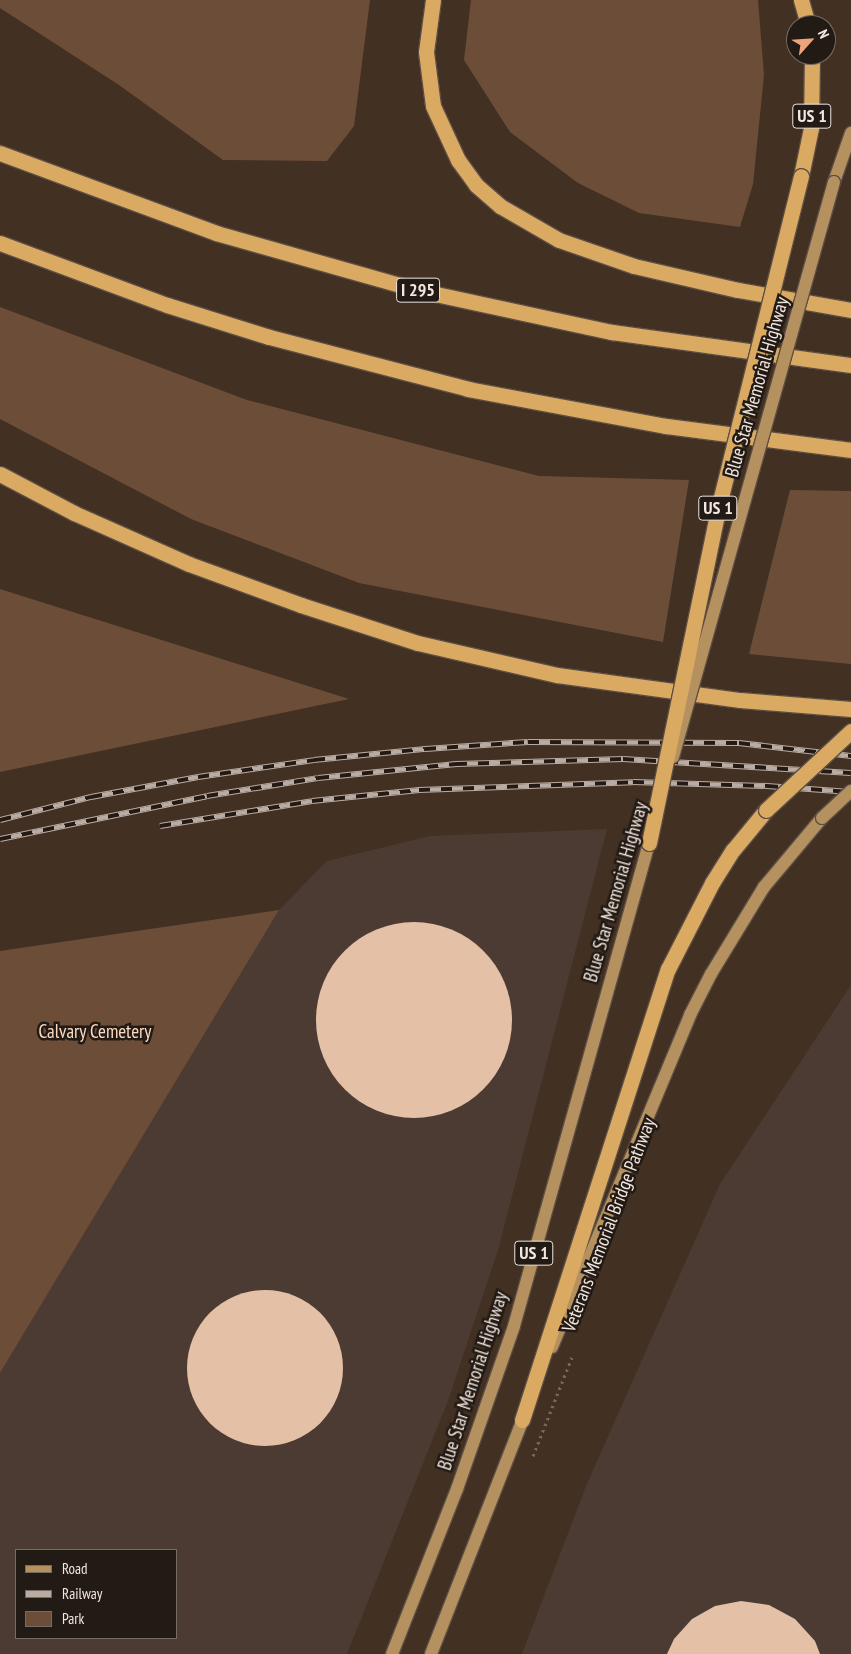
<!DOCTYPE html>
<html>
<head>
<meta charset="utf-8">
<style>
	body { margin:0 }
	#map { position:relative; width:851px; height:1654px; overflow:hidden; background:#423023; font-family:"PT Sans Narrow",sans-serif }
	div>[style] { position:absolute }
	.industrial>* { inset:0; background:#4c3b32 }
	.green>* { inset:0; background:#6c4e38 }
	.building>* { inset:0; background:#e4c0a7 }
	.round { border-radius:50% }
	.path>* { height:3px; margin-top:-1.5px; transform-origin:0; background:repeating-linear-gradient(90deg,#77675c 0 2.5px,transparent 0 6.5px) }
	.roads { filter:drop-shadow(1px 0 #5d4e43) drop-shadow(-1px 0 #5d4e43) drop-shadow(0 1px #5d4e43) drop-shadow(0 -1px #5d4e43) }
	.major>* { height:12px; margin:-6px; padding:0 6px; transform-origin:6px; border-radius:6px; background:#b69160 }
	.highway>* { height:15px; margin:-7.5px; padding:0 7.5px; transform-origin:7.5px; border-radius:7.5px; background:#daa962 }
	.rail>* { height:5.5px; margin-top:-2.75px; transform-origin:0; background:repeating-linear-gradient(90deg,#221a14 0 11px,#baaca3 0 22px); box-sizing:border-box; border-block:1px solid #baaca3 }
	.bridges { filter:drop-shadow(1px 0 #5d4e43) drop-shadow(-1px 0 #5d4e43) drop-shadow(0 1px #5d4e43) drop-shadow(0 -1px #5d4e43) }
	.major-bridge>* { height:12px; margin:-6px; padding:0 6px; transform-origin:6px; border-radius:6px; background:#b69160 }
	.highway-bridge>* { height:15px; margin:-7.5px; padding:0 7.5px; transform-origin:7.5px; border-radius:7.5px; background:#daa962 }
	span { translate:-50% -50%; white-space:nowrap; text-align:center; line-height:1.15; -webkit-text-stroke:5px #221a14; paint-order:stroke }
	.shield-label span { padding:1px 4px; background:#221a14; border:1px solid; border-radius:4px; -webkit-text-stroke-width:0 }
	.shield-label { font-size:18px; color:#f2e6de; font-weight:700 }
	.street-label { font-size:19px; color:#f2e6de }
	.park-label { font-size:19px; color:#fcdac2 }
	.legend { position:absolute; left:15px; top:1549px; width:162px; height:90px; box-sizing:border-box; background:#221a14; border:1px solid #756c65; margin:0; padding:6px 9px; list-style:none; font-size:15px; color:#f2e6de }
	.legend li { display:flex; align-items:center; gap:10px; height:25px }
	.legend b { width:25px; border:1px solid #756c65 }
	.north { position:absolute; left:786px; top:15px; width:50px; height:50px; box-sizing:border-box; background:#221a14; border:1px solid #756c65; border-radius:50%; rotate:64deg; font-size:14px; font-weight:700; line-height:20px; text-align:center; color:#f2e6de }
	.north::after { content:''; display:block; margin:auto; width:18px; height:22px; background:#efa378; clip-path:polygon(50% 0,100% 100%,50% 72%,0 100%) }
</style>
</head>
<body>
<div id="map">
	<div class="industrial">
		<i style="clip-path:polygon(evenodd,607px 829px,498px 1250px,449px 1398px,347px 1654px,0 1654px,0 1373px,279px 910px,327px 861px,430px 836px,607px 829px,16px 1550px,176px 1550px,176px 1638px,16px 1638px,16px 1550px)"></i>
		<i style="clip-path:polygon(851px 985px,851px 1654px,522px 1654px,586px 1486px,720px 1184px)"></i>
	</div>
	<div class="green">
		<i style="clip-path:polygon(0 0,370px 0,354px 126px,327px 161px,223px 160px,119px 85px,0 8px)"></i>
		<i style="clip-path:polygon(471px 0,758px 0,764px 75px,753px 184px,740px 227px,639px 213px,578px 183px,510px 132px,464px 60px)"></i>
		<i style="clip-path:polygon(0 307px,247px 400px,539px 476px,689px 480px,663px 642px,359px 583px,191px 519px,0 419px)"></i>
		<i style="clip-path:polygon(790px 490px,851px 491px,851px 664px,749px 654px)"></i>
		<i style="clip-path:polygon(0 589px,349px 699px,0 772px)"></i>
		<i style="clip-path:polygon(279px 910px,0 1373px,0 951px)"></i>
	</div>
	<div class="building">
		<i class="round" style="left:316px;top:922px;width:196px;height:196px"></i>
		<i class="round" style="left:187px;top:1290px;width:156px;height:156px"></i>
		<i style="clip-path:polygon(741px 1601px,769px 1605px,795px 1619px,815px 1641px,820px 1654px,667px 1654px,674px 1639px,692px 1619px,715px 1606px)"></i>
	</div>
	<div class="path">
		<i style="left:533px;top:1456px;width:106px;rotate:-68.5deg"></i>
	</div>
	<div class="roads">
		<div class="major">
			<i style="left:834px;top:182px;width:52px;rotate:-70.9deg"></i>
			<i style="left:552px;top:1347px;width:360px;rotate:-67.4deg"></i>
			<i style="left:690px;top:1015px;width:46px;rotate:-62.9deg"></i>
			<i style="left:711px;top:974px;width:102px;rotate:-58.7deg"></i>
			<i style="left:764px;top:887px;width:90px;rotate:-50deg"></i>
			<i style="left:392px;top:1654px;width:177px;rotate:-68.5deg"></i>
			<i style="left:457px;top:1489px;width:173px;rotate:-70.7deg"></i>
			<i style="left:514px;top:1326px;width:502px;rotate:-74.38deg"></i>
			<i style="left:431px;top:1654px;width:260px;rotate:-68.6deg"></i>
		</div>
		<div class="highway">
			<i style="left:433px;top:0;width:52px;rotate:97.7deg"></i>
			<i style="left:426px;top:52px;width:54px;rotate:82.6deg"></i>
			<i style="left:433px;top:106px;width:60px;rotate:65.2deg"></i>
			<i style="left:458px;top:160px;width:31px;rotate:54deg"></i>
			<i style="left:476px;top:185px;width:32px;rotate:41deg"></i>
			<i style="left:500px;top:206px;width:68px;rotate:30deg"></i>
			<i style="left:559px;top:240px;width:79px;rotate:19.1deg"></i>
			<i style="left:634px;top:266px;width:107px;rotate:13deg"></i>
			<i style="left:738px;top:290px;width:115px;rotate:10deg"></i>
			<i style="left:801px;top:0;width:26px;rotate:74deg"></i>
			<i style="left:0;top:153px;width:230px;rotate:20.3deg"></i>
			<i style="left:216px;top:233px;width:209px;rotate:15.8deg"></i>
			<i style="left:417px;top:290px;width:199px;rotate:12.2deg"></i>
			<i style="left:612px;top:332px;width:241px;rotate:7.9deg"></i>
			<i style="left:801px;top:176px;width:49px;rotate:-78.2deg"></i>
			<i style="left:811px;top:128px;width:73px;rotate:-89.2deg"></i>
			<i style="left:0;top:243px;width:178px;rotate:20.4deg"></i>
			<i style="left:167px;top:305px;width:107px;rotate:17.4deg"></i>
			<i style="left:269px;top:337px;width:206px;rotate:14.6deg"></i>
			<i style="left:468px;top:389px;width:201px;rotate:10.6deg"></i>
			<i style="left:666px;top:426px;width:187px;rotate:7.4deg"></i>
			<i style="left:0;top:474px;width:84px;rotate:27.8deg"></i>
			<i style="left:74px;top:513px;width:126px;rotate:23.9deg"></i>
			<i style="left:189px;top:564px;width:119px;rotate:20.1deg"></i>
			<i style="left:301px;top:605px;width:123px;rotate:18deg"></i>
			<i style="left:418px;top:643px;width:143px;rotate:13deg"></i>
			<i style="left:557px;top:675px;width:185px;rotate:7.8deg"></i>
			<i style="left:740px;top:700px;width:111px;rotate:4.6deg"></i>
			<i style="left:522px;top:1420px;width:474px;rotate:-72.1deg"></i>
			<i style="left:668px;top:969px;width:97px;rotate:-62.9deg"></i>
			<i style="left:712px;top:883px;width:39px;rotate:-58deg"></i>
			<i style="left:733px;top:850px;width:52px;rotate:-50.5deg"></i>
		</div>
	</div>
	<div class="rail">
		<i style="left:0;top:820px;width:94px;rotate:-14.2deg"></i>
		<i style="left:91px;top:797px;width:109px;rotate:-10.6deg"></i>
		<i style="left:198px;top:777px;width:117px;rotate:-8.3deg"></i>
		<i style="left:314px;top:760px;width:112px;rotate:-5.7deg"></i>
		<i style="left:425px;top:749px;width:103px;rotate:-3.9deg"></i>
		<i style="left:528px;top:742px;width:211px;rotate:0.3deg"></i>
		<i style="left:739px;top:743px;width:113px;rotate:6.6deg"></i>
		<i style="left:160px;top:826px;width:154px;rotate:-9.3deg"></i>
		<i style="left:312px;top:801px;width:108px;rotate:-5.9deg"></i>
		<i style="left:419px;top:790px;width:214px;rotate:-2.1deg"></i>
		<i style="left:633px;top:782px;width:134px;rotate:1.7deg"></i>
		<i style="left:767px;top:786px;width:84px;rotate:4.1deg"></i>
		<i style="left:0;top:839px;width:211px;rotate:-11.7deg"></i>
		<i style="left:207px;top:796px;width:112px;rotate:-9.2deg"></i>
		<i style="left:318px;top:778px;width:139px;rotate:-5.8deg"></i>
		<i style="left:456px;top:764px;width:167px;rotate:-1.7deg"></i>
		<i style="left:623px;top:759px;width:228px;rotate:3.5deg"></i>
	</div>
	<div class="bridges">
		<div class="major-bridge">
			<i style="left:673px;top:757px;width:597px;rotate:-74.36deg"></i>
			<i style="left:822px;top:818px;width:40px;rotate:-43deg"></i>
		</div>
		<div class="highway-bridge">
			<i style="left:766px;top:810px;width:116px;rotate:-42.9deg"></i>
			<i style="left:649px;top:843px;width:341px;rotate:-78.3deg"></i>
			<i style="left:718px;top:509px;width:343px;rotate:-76deg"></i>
		</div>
	</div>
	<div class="shield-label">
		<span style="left:812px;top:116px">US 1</span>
		<span style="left:418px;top:290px">I 295</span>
		<span style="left:718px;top:508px">US 1</span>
		<span style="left:534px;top:1253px">US 1</span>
	</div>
	<div class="street-label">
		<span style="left:757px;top:387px;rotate:-74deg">Blue Star Memorial Highway</span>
		<span style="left:616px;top:892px;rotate:-74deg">Blue Star Memorial Highway</span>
		<span style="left:609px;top:1225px;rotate:-69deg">Veterans Memorial Bridge Pathway</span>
		<span style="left:473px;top:1381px;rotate:-72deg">Blue Star Memorial Highway</span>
	</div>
	<div class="park-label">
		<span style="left:95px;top:1032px">Calvary Cemetery</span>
	</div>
	<ul class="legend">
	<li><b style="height:6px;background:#b69160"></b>Road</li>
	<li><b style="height:6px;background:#baaca3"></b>Railway</li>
	<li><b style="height:14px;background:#6c4e38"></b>Park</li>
	</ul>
	<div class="north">N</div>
</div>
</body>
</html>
